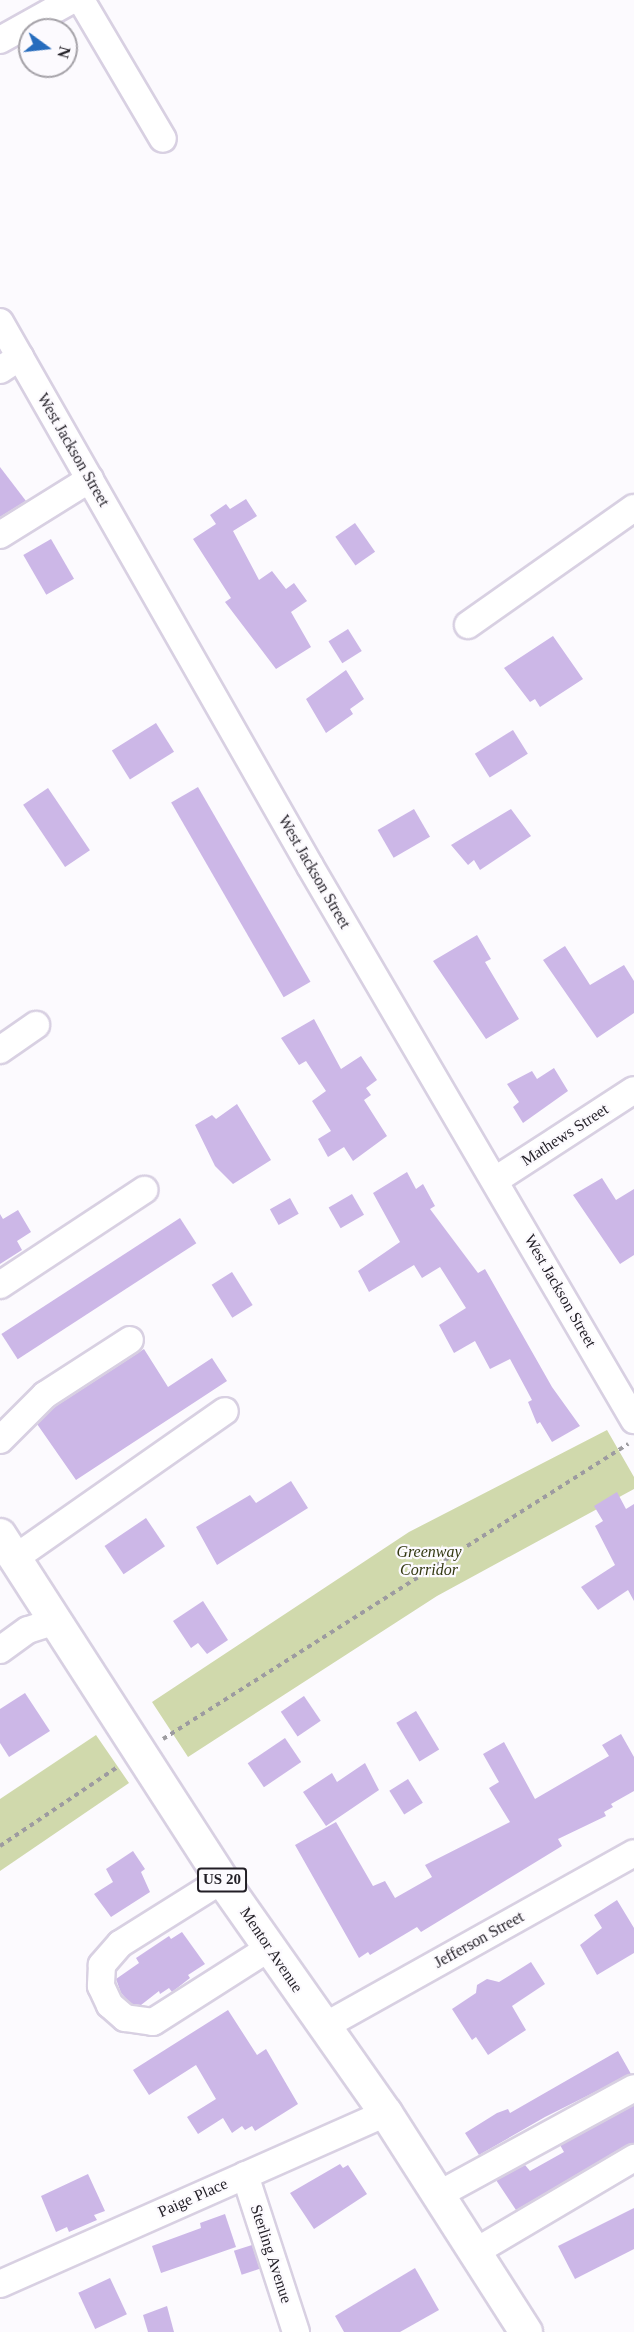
<!DOCTYPE html>
<html>
<head>
<meta charset="utf-8">
<style>
	body { margin:0 }
	#map { position:relative; width:634px; height:2332px; overflow:hidden; background:#fcfafe; font-family:"Times New Roman",serif }
	div>[style] { position:absolute }
	.green>* { inset:0; background:#d0d9ac }
	.building>* { inset:0; background:#ccb7e7; transform-origin:0 0 }
	.path>* { height:4px; margin-top:-2px; transform-origin:0; background:repeating-linear-gradient(90deg,#9d9ba0 0 4.5px,transparent 0 9px) }
	.roads { filter:drop-shadow(2px 0 #d8d0e2) drop-shadow(-2px 0 #d8d0e2) drop-shadow(0 2px #d8d0e2) drop-shadow(0 -2px #d8d0e2) }
	.minor>* { height:26px; margin:-13px; padding:0 13px; transform-origin:13px; border-radius:13px; background:#fff }
	.major>* { height:32px; margin:-16px; padding:0 16px; transform-origin:16px; border-radius:16px; background:#fff }
	span { translate:-50% -50%; white-space:nowrap; text-align:center; line-height:1.15; -webkit-text-stroke:4.5px #fcfafe; paint-order:stroke }
	.shield-label span { padding:2px 4px; background:#fcfafe; border:2px solid; border-radius:4px; -webkit-text-stroke-width:0 }
	.shield-label { font-size:15px; color:#221f26; font-weight:700 }
	.street-label { font-size:16px; color:#221f26 }
	.park-label { font-size:16px; color:#333912; font-style:italic }
	.north { position:absolute; left:18px; top:18px; width:60px; height:60px; box-sizing:border-box; background:#fcfafe; border:2px solid #a5a2a8; border-radius:50%; rotate:105deg; font-size:16px; font-weight:700; line-height:24px; text-align:center; color:#221f26 }
	.north::after { content:''; display:block; margin:auto; width:21px; height:27px; background:#266cbd; clip-path:polygon(50% 0,100% 100%,50% 72%,0 100%) }
</style>
</head>
<body>
<div id="map">
	<div class="green">
		<i style="clip-path:polygon(607px 1430px,634px 1477px,634px 1489px,437px 1596px,188px 1757px,152px 1702px,409px 1532px)"></i>
		<i style="clip-path:polygon(96px 1735px,129px 1783px,0 1871px,0 1799px)"></i>
	</div>
	<div class="building">
		<i style="clip-path:polygon(0 467px,26px 501px,0 517px)"></i>
		<i style="clip-path:polygon(246px 499px,257px 516px,233px 531px,259px 580px,272px 571px,286px 589px,294px 583px,307px 601px,291px 612px,311px 647px,276px 669px,225px 602px,231px 598px,193px 539px,216px 524px,210px 515px,226px 504px,230px 509px)"></i>
		<i style="left:355px;top:523px;width:35px;height:24px;rotate:55deg"></i>
		<i style="left:51px;top:539px;width:46px;height:32px;rotate:60deg"></i>
		<i style="left:348px;top:629px;width:26px;height:23px;rotate:58deg"></i>
		<i style="clip-path:polygon(553px 636px,583px 679px,540px 707px,535px 699px,530px 702px,504px 668px)"></i>
		<i style="clip-path:polygon(346px 670px,364px 699px,350px 709px,353px 714px,326px 733px,306px 699px)"></i>
		<i style="left:156px;top:723px;width:34px;height:52px;rotate:58deg"></i>
		<i style="left:513px;top:730px;width:28px;height:45px;rotate:58deg"></i>
		<i style="left:198px;top:787px;width:225px;height:31px;rotate:60deg"></i>
		<i style="left:48px;top:788px;width:75px;height:30px;rotate:56deg"></i>
		<i style="left:414px;top:809px;width:32px;height:42px;rotate:60deg"></i>
		<i style="clip-path:polygon(511px 809px,531px 836px,480px 870px,474px 860px,468px 865px,451px 845px)"></i>
		<i style="clip-path:polygon(477px 935px,491px 959px,485px 962px,519px 1019px,486px 1039px,433px 961px)"></i>
		<i style="clip-path:polygon(565px 946px,590px 985px,624px 965px,634px 981px,634px 1013px,597px 1038px,543px 960px)"></i>
		<i style="clip-path:polygon(314px 1019px,341px 1069px,361px 1056px,377px 1080px,366px 1088px,371px 1095px,364px 1100px,387px 1136px,353px 1161px,344px 1147px,328px 1157px,318px 1139px,331px 1131px,312px 1101px,326px 1091px,306px 1061px,299px 1065px,281px 1038px)"></i>
		<i style="clip-path:polygon(554px 1068px,568px 1091px,523px 1123px,513px 1107px,519px 1102px,507px 1084px,532px 1071px,537px 1079px)"></i>
		<i style="clip-path:polygon(237px 1104px,271px 1160px,233px 1184px,215px 1166px,195px 1125px,212px 1115px,216px 1119px)"></i>
		<i style="clip-path:polygon(407px 1172px,416px 1189px,423px 1184px,435px 1206px,430px 1209px,478px 1273px,485px 1269px,552px 1387px,580px 1426px,552px 1442px,540px 1422px,537px 1424px,528px 1402px,532px 1400px,510px 1359px,490px 1369px,475px 1341px,454px 1353px,439px 1325px,466px 1308px,440px 1267px,422px 1278px,414px 1265px,369px 1292px,358px 1271px,400px 1242px,373px 1193px)"></i>
		<i style="clip-path:polygon(602px 1178px,616px 1200px,634px 1189px,634px 1255px,620px 1264px,573px 1195px)"></i>
		<i style="left:352px;top:1194px;width:24px;height:27px;rotate:60deg"></i>
		<i style="left:290px;top:1198px;width:18px;height:23px;rotate:61deg"></i>
		<i style="clip-path:polygon(18px 1210px,31px 1232px,17px 1241px,22px 1250px,0 1264px,0 1214px,3px 1219px)"></i>
		<i style="left:180px;top:1218px;width:30px;height:213px;rotate:57deg"></i>
		<i style="left:232px;top:1272px;width:39px;height:24px;rotate:58deg"></i>
		<i style="clip-path:polygon(144px 1349px,168px 1387px,212px 1358px,227px 1381px,76px 1480px,37px 1424px,53px 1408px)"></i>
		<i style="clip-path:polygon(291px 1481px,308px 1508px,217px 1565px,196px 1527px,250px 1495px,256px 1503px)"></i>
		<i style="clip-path:polygon(617px 1492px,626px 1509px,634px 1504px,634px 1601px,628px 1590px,598px 1610px,581px 1587px,615px 1565px,595px 1526px,603px 1521px,594px 1506px)"></i>
		<i style="left:146px;top:1518px;width:34px;height:50px;rotate:56deg"></i>
		<i style="clip-path:polygon(203px 1601px,228px 1640px,207px 1654px,198px 1643px,191px 1648px,173px 1621px)"></i>
		<i style="clip-path:polygon(25px 1693px,50px 1731px,9px 1757px,0 1743px,0 1709px)"></i>
		<i style="left:304px;top:1696px;width:30px;height:28px;rotate:56deg"></i>
		<i style="left:416px;top:1711px;width:45px;height:23px;rotate:59deg"></i>
		<i style="clip-path:polygon(621px 1734px,634px 1757px,634px 1791px,611px 1804px,613px 1807px,604px 1812px,606px 1816px,558px 1839px,562px 1846px,421px 1932px,417px 1927px,370px 1955px,368px 1952px,359px 1958px,295px 1845px,336px 1822px,373px 1886px,385px 1881px,395px 1898px,432px 1877px,425px 1865px,510px 1822px,489px 1788px,499px 1782px,483px 1754px,504px 1742px,535px 1799px,609px 1756px,602px 1745px)"></i>
		<i style="left:285px;top:1738px;width:29px;height:45px;rotate:56deg"></i>
		<i style="clip-path:polygon(365px 1763px,379px 1790px,326px 1826px,303px 1792px,332px 1773px,337px 1782px)"></i>
		<i style="left:408px;top:1779px;width:28px;height:22px;rotate:58deg"></i>
		<i style="clip-path:polygon(133px 1851px,145px 1869px,141px 1872px,150px 1892px,111px 1917px,94px 1894px,113px 1882px,106px 1869px)"></i>
		<i style="clip-path:polygon(617px 1900px,634px 1928px,634px 1953px,597px 1975px,580px 1945px,602px 1928px,594px 1915px)"></i>
		<i style="clip-path:polygon(182px 1932px,205px 1964px,188px 1975px,190px 1978px,172px 1992px,169px 1988px,160px 1994px,159px 1991px,141px 2005px,131px 2004px,121px 1993px,116px 1979px,139px 1963px,136px 1958px,169px 1936px,171px 1939px)"></i>
		<i style="clip-path:polygon(531px 1962px,545px 1984px,512px 2006px,526px 2030px,488px 2055px,476px 2037px,472px 2040px,452px 2009px,476px 1993px,477px 1985px,487px 1979px,499px 1982px)"></i>
		<i style="clip-path:polygon(228px 2010px,257px 2055px,266px 2049px,298px 2104px,255px 2131px,252px 2126px,245px 2130px,242px 2126px,232px 2133px,223px 2118px,198px 2134px,187px 2117px,216px 2099px,196px 2065px,149px 2095px,133px 2070px)"></i>
		<i style="clip-path:polygon(618px 2051px,631px 2074px,545px 2117px,479px 2155px,465px 2133px,497px 2113px,508px 2109px,510px 2113px)"></i>
		<i style="clip-path:polygon(634px 2105px,634px 2143px,516px 2210px,496px 2180px,525px 2165px,530px 2171px,564px 2152px,560px 2145px)"></i>
		<i style="clip-path:polygon(340px 2164px,343px 2168px,348px 2165px,367px 2194px,314px 2229px,290px 2193px)"></i>
		<i style="clip-path:polygon(88px 2174px,105px 2211px,94px 2215px,97px 2220px,69px 2232px,67px 2227px,56px 2232px,41px 2196px)"></i>
		<i style="clip-path:polygon(634px 2208px,634px 2249px,575px 2279px,558px 2246px)"></i>
		<i style="clip-path:polygon(225px 2214px,236px 2247px,161px 2273px,152px 2246px,201px 2228px,200px 2223px)"></i>
		<i style="left:252px;top:2245px;width:25px;height:19px;rotate:72deg"></i>
		<i style="clip-path:polygon(415px 2268px,439px 2310px,400px 2332px,344px 2332px,335px 2316px)"></i>
		<i style="left:110px;top:2278px;width:40px;height:35px;rotate:65deg"></i>
		<i style="clip-path:polygon(167px 2306px,174px 2332px,148px 2332px,143px 2315px)"></i>
	</div>
	<div class="path">
		<i style="left:163px;top:1739px;width:551px;rotate:-32.39deg"></i>
		<i style="left:0;top:1846px;width:143px;rotate:-33.9deg"></i>
	</div>
	<div class="roads">
		<div class="minor">
			<i style="left:81px;top:0;width:161px;rotate:59.5deg"></i>
			<i style="left:0;top:40px;width:82px;rotate:-29.1deg"></i>
			<i style="left:0;top:322px;width:626px;rotate:60.32deg"></i>
			<i style="left:310px;top:866px;width:642px;rotate:59.68deg"></i>
			<i style="left:0;top:370px;width:24px;rotate:-33deg"></i>
			<i style="left:0;top:535px;width:106px;rotate:-31.9deg"></i>
			<i style="left:468px;top:625px;width:203px;rotate:-35.2deg"></i>
			<i style="left:0;top:1050px;width:44px;rotate:-34.8deg"></i>
			<i style="left:497px;top:1179px;width:163px;rotate:-33deg"></i>
			<i style="left:0;top:1285px;width:173px;rotate:-33.4deg"></i>
			<i style="left:0;top:1440px;width:64px;rotate:-45deg"></i>
			<i style="left:45px;top:1395px;width:101px;rotate:-32.9deg"></i>
			<i style="left:15px;top:1558px;width:256px;rotate:-35deg"></i>
			<i style="left:0;top:1650px;width:34px;rotate:-36deg"></i>
			<i style="left:28px;top:1630px;width:28px;rotate:-18deg"></i>
			<i style="left:222px;top:1880px;width:120px;rotate:147.9deg"></i>
			<i style="left:120px;top:1944px;width:28px;rotate:131deg"></i>
			<i style="left:102px;top:1965px;width:21px;rotate:93deg"></i>
			<i style="left:101px;top:1986px;width:21px;rotate:65deg"></i>
			<i style="left:110px;top:2005px;width:20px;rotate:41deg"></i>
			<i style="left:125px;top:2018px;width:28px;rotate:8deg"></i>
			<i style="left:153px;top:2022px;width:138px;rotate:-32.5deg"></i>
			<i style="left:323px;top:2027px;width:356px;rotate:-29.2deg"></i>
			<i style="left:245px;top:2175px;width:165px;rotate:72deg"></i>
			<i style="left:438px;top:2195px;width:223px;rotate:-28.6deg"></i>
			<i style="left:475px;top:2252px;width:185px;rotate:-30.6deg"></i>
			<i style="left:0;top:2284px;width:422px;rotate:-23.9deg"></i>
		</div>
		<div class="major">
			<i style="left:0;top:1535px;width:410px;rotate:57.2deg"></i>
			<i style="left:222px;top:1880px;width:285px;rotate:54.9deg"></i>
			<i style="left:386px;top:2113px;width:260px;rotate:57.4deg"></i>
		</div>
	</div>
	<div class="shield-label">
		<span style="left:222px;top:1880px">US 20</span>
	</div>
	<div class="street-label">
		<span style="left:73px;top:450px;rotate:60deg">West Jackson Street</span>
		<span style="left:314px;top:872px;rotate:60deg">West Jackson Street</span>
		<span style="left:565px;top:1135px;rotate:-33deg">Mathews Street</span>
		<span style="left:560px;top:1291px;rotate:60deg">West Jackson Street</span>
		<span style="left:479px;top:1940px;rotate:-29deg">Jefferson Street</span>
		<span style="left:271px;top:1950px;rotate:56deg">Mentor Avenue</span>
		<span style="left:193px;top:2198px;rotate:-24deg">Paige Place</span>
		<span style="left:271px;top:2254px;rotate:72deg">Sterling Avenue</span>
	</div>
	<div class="park-label">
		<span style="left:429px;top:1561px">Greenway<br>Corridor</span>
	</div>
	<div class="north">N</div>
</div>
</body>
</html>
